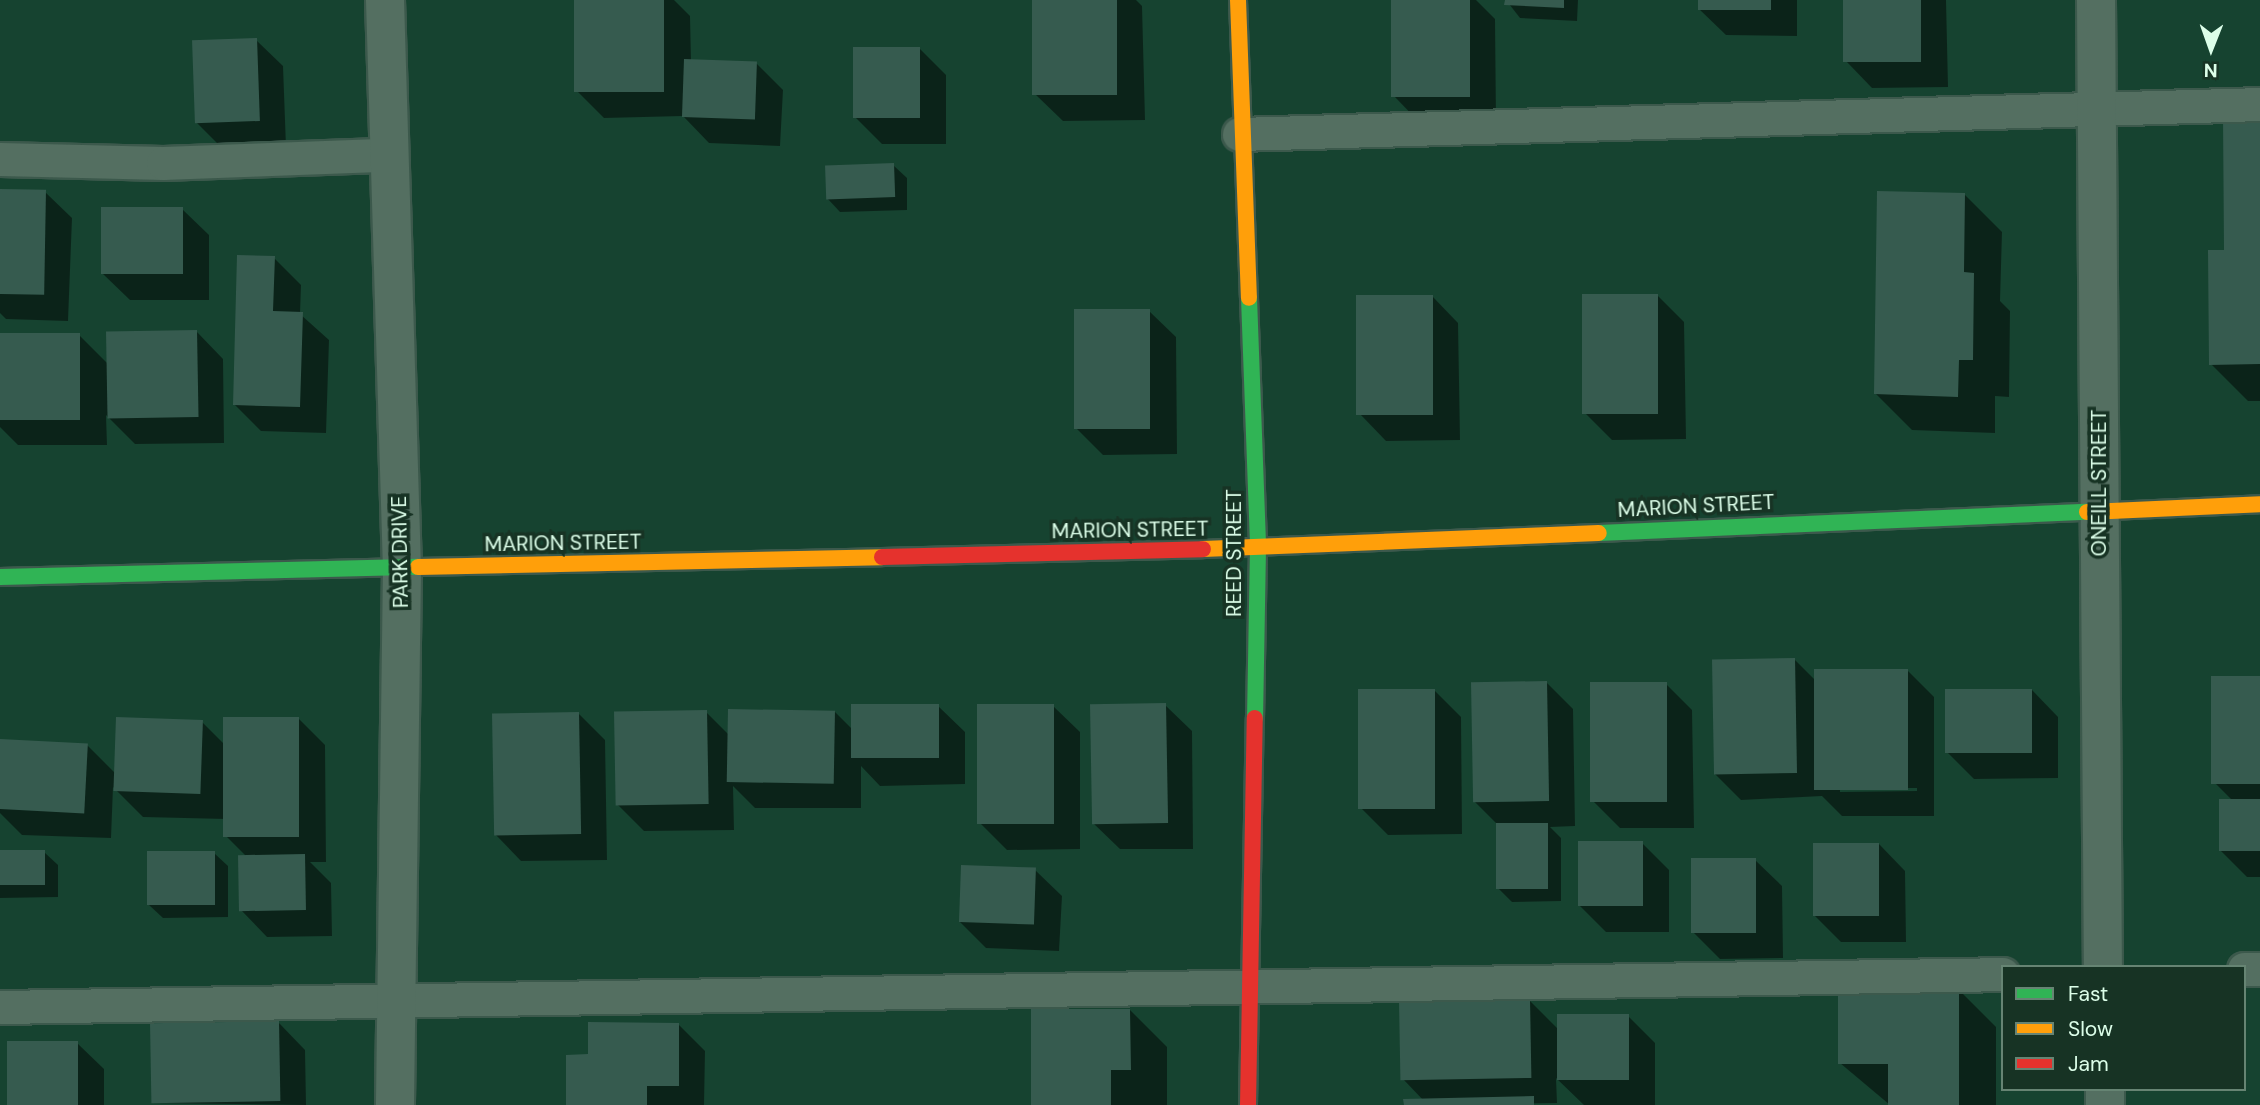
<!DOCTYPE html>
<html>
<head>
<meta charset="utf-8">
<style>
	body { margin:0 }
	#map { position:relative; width:2260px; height:1105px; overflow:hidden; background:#164330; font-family:"DM Sans",sans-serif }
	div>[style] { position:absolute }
	.shadow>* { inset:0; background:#0007 }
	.building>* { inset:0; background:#365b4f; transform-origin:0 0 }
	.roads { filter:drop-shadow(2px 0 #3c594c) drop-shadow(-2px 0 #3c594c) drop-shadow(0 2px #3c594c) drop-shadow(0 -2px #3c594c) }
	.lane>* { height:33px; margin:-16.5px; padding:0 16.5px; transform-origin:16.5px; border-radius:16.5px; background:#546f61 }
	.street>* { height:38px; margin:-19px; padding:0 19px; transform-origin:19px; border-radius:19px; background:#546f61 }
	.fast>* { height:16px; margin:-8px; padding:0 8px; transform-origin:8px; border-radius:8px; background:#30b455 }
	.slow>* { height:16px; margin:-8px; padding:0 8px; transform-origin:8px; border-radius:8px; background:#ff9f0a }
	.jam>* { height:16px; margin:-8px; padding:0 8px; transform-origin:8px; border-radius:8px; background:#e5322d }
	span { translate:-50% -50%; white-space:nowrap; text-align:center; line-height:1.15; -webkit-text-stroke:7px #173324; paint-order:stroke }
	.street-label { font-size:21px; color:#dcfee9 }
	.legend { position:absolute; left:2001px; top:965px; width:245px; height:126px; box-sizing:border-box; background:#173324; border:2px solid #668473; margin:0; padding:9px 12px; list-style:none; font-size:21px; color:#dcfee9 }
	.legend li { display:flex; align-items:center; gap:14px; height:35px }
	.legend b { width:35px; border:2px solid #668473 }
	.north { position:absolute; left:2176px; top:14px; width:70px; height:70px; -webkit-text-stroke:5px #173324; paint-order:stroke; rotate:181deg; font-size:19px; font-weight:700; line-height:28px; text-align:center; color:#dcfee9 }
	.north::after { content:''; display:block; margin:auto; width:24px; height:32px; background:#dcfee9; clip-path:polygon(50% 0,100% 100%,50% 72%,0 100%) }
</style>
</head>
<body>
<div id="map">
	<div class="shadow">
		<i style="clip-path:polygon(576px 0,674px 0,690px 16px,691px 61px,757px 64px,783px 90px,780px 146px,709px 143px,683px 116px,604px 118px,578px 92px)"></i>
		<i style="clip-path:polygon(1034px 0,1136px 0,1142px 6px,1145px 120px,1063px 121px,1036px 95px)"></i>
		<i style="clip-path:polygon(1392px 0,1476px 0,1495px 19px,1496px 122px,1420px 123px,1394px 96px)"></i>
		<i style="clip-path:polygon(1506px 0,1578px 0,1577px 21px,1520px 18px)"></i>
		<i style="clip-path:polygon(1700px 0,1797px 0,1797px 36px,1726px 35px,1699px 9px)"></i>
		<i style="clip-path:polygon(1845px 0,1946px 0,1948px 87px,1872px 88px,1846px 61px)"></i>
		<i style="clip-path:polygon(256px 40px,283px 66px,286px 147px,223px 149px,196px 122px)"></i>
		<i style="clip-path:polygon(919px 48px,946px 75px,946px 144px,882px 144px,855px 117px)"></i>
		<i style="clip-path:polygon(2260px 119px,2260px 401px,2248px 401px,2211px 364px,2226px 252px)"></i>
		<i style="clip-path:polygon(893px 165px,907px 178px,907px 210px,840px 212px,827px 198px)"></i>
		<i style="clip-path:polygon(0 191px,45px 192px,72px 218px,68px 321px,6px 319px,0 313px)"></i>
		<i style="clip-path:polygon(1965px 195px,2002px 232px,2000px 301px,2010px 311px,2009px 397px,1995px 396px,1995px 433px,1912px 430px,1875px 393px)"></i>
		<i style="clip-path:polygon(182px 209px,209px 235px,209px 300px,130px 300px,103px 274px)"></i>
		<i style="clip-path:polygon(274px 258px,301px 285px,300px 314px,329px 340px,326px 433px,261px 431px,234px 404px)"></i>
		<i style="clip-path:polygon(1432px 296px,1458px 323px,1460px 440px,1386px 441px,1360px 414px)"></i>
		<i style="clip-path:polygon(1658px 296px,1684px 322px,1686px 439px,1612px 440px,1585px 413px)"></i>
		<i style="clip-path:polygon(1149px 311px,1176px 337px,1177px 454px,1103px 455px,1076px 428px)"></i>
		<i style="clip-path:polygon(197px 332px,223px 359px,224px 443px,135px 444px,106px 415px,107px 445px,18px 445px,0 427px,0 335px,79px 335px,108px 364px)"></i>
		<i style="clip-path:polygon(evenodd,1794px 659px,1816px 681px,1908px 671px,1934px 697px,1934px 816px,1842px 816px,1822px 796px,1741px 800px,1714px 773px,1794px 659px,1840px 788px,1917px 788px,1917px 791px,1840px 792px,1840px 788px)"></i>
		<i style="clip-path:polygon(2260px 677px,2260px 877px,2247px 877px,2221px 851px,2233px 801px,2215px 783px)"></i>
		<i style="clip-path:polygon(1547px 683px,1573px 709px,1575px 826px,1550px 827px,1561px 838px,1561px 901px,1512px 902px,1498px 888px,1498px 825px,1474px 801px)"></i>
		<i style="clip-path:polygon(1666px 684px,1692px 710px,1694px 828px,1620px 828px,1594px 802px)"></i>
		<i style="clip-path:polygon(1434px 690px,1461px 717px,1462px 834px,1388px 835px,1361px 808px)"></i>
		<i style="clip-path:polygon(2032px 690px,2058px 717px,2058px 778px,1974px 779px,1947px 752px)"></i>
		<i style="clip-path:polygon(1165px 705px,1192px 731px,1193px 849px,1120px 849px,1093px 823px)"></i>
		<i style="clip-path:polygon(938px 706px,965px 732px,965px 784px,880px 786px,861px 766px,861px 808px,755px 808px,733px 786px,734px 830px,644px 831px,618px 805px,706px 712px,729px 735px,835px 712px,853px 730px)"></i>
		<i style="clip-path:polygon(1053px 706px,1080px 732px,1080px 849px,1007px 850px,980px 823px)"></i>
		<i style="clip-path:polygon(579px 714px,605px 740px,607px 860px,521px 861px,495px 834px)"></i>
		<i style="clip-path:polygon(298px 718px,325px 745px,326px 862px,310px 862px,331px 883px,332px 936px,267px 937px,241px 910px,247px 857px,226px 836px,226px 819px,143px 817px,113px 787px,111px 838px,22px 835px,0 813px,0 741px,87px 745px,117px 775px,202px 722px,225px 745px)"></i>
		<i style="clip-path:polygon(1642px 843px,1669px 870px,1669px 932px,1606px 932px,1580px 906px)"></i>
		<i style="clip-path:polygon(1879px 844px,1905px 871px,1906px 942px,1841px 942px,1814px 915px)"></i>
		<i style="clip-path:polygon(0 852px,44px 852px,58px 865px,58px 897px,0 898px)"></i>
		<i style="clip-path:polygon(214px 853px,228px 866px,228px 917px,163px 918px,149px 905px)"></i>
		<i style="clip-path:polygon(1755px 860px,1782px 886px,1783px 958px,1720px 959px,1693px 932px)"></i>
		<i style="clip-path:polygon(1035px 870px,1062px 896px,1059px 951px,986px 948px,960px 922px)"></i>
		<i style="clip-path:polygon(1959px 990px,1996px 1027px,1996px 1105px,1890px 1105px,1840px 1063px)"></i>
		<i style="clip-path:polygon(1529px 1000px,1558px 1029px,1628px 1016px,1655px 1043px,1655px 1105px,1584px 1105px,1556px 1078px,1557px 1103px,1405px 1105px,1424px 1101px,1403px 1079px)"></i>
		<i style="clip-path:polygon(1130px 1010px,1167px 1047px,1167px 1105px,1032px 1105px)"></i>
		<i style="clip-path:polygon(279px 1023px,305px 1050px,306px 1105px,153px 1103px)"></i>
		<i style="clip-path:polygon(678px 1024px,705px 1051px,704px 1105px,568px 1105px,590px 1056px)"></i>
		<i style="clip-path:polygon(77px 1043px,104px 1069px,104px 1105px,9px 1105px)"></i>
	</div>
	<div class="building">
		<i style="left:574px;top:0;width:90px;height:92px"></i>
		<i style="left:1032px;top:0;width:85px;height:95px"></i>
		<i style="left:1391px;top:0;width:79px;height:97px"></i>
		<i style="clip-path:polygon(1505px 0,1564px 0,1564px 8px,1504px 5px)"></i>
		<i style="left:1698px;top:0;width:73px;height:10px"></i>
		<i style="left:1843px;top:0;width:78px;height:62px"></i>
		<i style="left:257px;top:38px;width:83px;height:65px;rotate:88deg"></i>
		<i style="left:853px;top:47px;width:67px;height:71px"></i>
		<i style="left:684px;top:59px;width:73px;height:58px;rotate:2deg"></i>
		<i style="clip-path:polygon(2223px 117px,2260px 117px,2260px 364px,2209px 365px,2208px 250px,2224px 250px)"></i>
		<i style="left:894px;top:163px;width:34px;height:69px;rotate:88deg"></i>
		<i style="left:0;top:189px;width:46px;height:105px;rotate:1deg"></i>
		<i style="clip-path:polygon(1877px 191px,1965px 193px,1964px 272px,1974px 273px,1973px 360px,1959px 360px,1958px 397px,1874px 394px)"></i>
		<i style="left:101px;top:207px;width:82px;height:67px"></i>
		<i style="clip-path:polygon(237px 255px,275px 256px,273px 311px,303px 312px,300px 407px,233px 405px)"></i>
		<i style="left:1582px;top:294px;width:76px;height:120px"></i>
		<i style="left:1356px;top:295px;width:77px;height:120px"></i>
		<i style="left:1074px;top:309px;width:76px;height:120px"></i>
		<i style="left:197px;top:330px;width:87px;height:91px;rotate:89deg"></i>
		<i style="left:0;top:333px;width:80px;height:87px"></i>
		<i style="left:1795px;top:658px;width:115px;height:83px;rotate:89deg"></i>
		<i style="left:1814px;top:669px;width:94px;height:121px"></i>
		<i style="left:2211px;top:676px;width:49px;height:108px"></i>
		<i style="left:1547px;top:681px;width:120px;height:76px;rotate:89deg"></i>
		<i style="left:1667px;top:682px;width:120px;height:77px;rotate:90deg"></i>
		<i style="left:1358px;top:689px;width:77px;height:120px"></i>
		<i style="left:1945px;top:689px;width:87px;height:64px"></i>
		<i style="left:1166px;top:703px;width:120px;height:76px;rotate:89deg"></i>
		<i style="left:939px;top:704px;width:54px;height:88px;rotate:90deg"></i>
		<i style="left:1054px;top:704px;width:120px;height:77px;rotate:90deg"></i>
		<i style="left:728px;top:709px;width:107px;height:73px;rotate:1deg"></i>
		<i style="left:707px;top:710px;width:94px;height:93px;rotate:89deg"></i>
		<i style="left:579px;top:712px;width:122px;height:87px;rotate:89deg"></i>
		<i style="left:116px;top:717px;width:87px;height:74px;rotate:2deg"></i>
		<i style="left:223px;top:717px;width:76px;height:120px"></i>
		<i style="left:0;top:739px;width:88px;height:70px;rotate:3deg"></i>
		<i style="left:2260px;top:799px;width:52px;height:41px;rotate:90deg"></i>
		<i style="left:1496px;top:823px;width:52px;height:66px"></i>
		<i style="left:1578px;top:841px;width:65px;height:65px"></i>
		<i style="left:1813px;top:843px;width:66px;height:73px"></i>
		<i style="left:0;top:850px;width:45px;height:35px"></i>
		<i style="left:215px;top:851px;width:54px;height:68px;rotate:90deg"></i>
		<i style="left:305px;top:854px;width:56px;height:67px;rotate:89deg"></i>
		<i style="left:1691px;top:858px;width:65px;height:75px"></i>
		<i style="left:961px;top:865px;width:75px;height:57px;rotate:2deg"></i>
		<i style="clip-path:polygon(1838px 988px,1959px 989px,1959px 1105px,1888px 1105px,1888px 1064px,1838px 1064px)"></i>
		<i style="left:1530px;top:998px;width:80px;height:131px;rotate:89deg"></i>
		<i style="clip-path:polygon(1031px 1009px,1130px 1009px,1131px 1070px,1111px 1070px,1111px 1105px,1031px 1105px)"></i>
		<i style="left:1557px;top:1014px;width:72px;height:66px"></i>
		<i style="left:279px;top:1021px;width:80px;height:129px;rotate:89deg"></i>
		<i style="clip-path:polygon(588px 1022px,679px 1023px,679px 1086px,647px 1086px,647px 1105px,566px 1105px,566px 1055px,588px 1054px)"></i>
		<i style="left:7px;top:1041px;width:71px;height:64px"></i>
		<i style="clip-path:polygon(1534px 1096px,1534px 1105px,1404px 1105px,1403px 1099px)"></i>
	</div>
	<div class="roads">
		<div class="lane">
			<i style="left:1239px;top:134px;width:1021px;rotate:-1.68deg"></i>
			<i style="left:0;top:159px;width:163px;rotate:1.4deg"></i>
			<i style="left:163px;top:163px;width:223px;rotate:-2.1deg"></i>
			<i style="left:2244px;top:969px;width:16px"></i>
			<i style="left:0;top:1007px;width:2003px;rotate:-0.94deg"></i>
		</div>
		<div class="street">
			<i style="left:385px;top:0;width:568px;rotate:88.29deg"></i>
			<i style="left:402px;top:568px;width:537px;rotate:90.75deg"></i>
			<i style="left:2096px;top:0;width:967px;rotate:89.59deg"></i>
			<i style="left:2105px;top:1089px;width:16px;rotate:90deg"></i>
		</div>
		<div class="fast">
			<i style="left:1249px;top:298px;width:250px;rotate:87.9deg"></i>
			<i style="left:1258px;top:548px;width:170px;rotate:91deg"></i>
			<i style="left:1599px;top:533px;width:488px;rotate:-2.5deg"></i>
			<i style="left:0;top:577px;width:418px;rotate:-1.4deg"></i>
		</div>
		<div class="slow">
			<i style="left:1238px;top:0;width:298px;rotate:87.9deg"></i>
			<i style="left:2087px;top:512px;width:173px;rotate:-2.6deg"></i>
			<i style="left:1203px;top:549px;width:396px;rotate:-2.3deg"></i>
			<i style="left:418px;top:567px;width:464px;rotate:-1.2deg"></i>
		</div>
		<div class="jam">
			<i style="left:882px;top:557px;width:321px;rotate:-1.4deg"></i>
			<i style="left:1248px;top:1105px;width:387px;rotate:-89deg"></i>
		</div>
	</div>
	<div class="street-label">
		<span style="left:2099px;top:483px;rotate:-90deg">ONEILL STREET</span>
		<span style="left:1696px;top:506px;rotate:-3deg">MARION STREET</span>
		<span style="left:1130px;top:530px;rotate:-1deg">MARION STREET</span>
		<span style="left:563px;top:543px;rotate:-1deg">MARION STREET</span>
		<span style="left:400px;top:552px;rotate:-91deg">PARK DRIVE</span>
		<span style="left:1234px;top:553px;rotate:-90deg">REED STREET</span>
	</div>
	<ul class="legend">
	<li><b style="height:9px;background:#30b455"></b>Fast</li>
	<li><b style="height:9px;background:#ff9f0a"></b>Slow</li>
	<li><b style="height:9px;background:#e5322d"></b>Jam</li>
	</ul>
	<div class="north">N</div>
</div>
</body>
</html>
